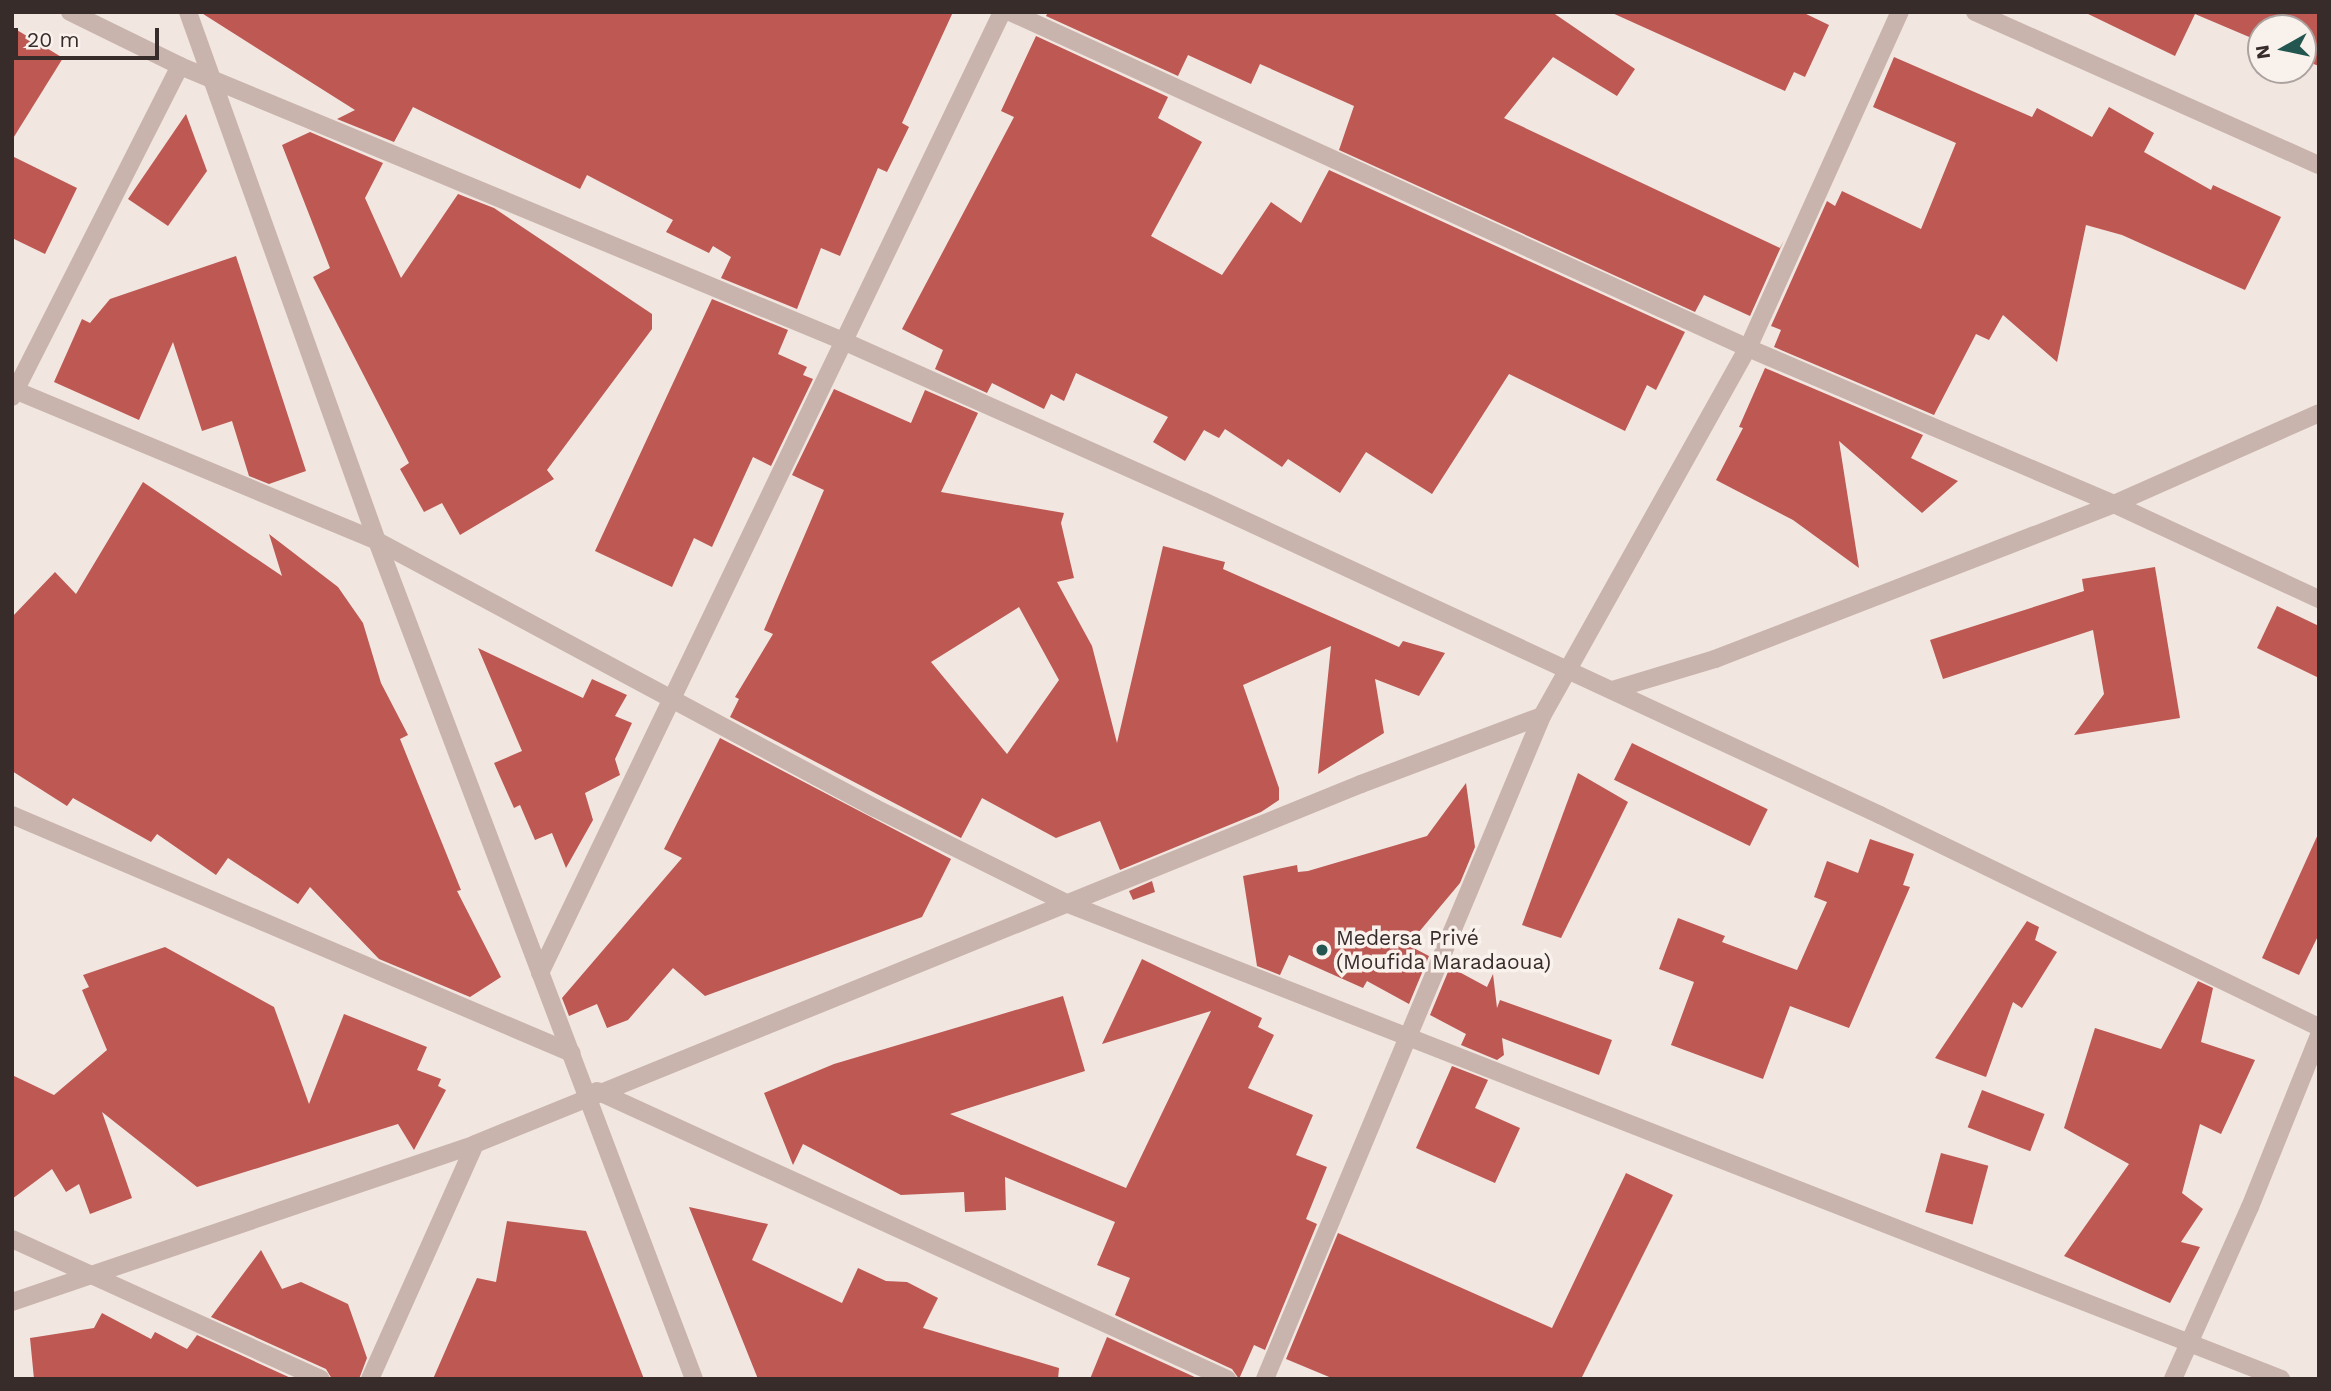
<!DOCTYPE html>
<html>
<head>
<meta charset="utf-8">
<style>
	body { margin:0 }
	#map { position:relative; width:2331px; height:1391px; overflow:hidden; background:#f1e6e0; font-family:"Work Sans",sans-serif }
	div>[style] { position:absolute }
	.building>* { inset:0; background:#bd5853; transform-origin:0 0 }
	.minor>* { height:18px; margin:-9px; padding:0 9px; transform-origin:9px; border-radius:9px; background:#c9b4ad }
	.dots>* { width:19px; height:19px; translate:-50% -50%; box-sizing:border-box; border:4px solid #f9f1ec; border-radius:50% }
	span { translate:-50% -50%; white-space:nowrap; text-align:center; line-height:1.15; -webkit-text-stroke:7px #f9f1ec; paint-order:stroke }
	.poi-label { font-size:21px; color:#382c2b }
	.left { translate:0 -50%; text-align:left }
	.frame { position:absolute; inset:0; border:14px solid #382c2b; pointer-events:none }
	.north { position:absolute; left:2247px; top:14px; width:70px; height:70px; box-sizing:border-box; background:#f9f1ec; border:2px solid #aca29f; border-radius:50%; rotate:261deg; font-size:19px; font-weight:700; line-height:28px; text-align:center; color:#382c2b }
	.north::after { content:''; display:block; margin:auto; width:24px; height:32px; background:#235650; clip-path:polygon(50% 0,100% 100%,50% 72%,0 100%) }
	.scale { position:absolute; left:14px; top:28px; width:145px; height:32px; box-sizing:border-box; border:4px solid #382c2b; border-top:0; padding-left:9px; font-size:21px; line-height:24px; white-space:nowrap; color:#382c2b; -webkit-text-stroke:5px #f9f1ec; paint-order:stroke }
</style>
</head>
<body>
<div id="map">
	<div class="building">
		<i style="clip-path:polygon(200px 12px,953px 12px,902px 123px,909px 127px,887px 172px,878px 168px,840px 256px,821px 248px,797px 309px,721px 278px,731px 257px,713px 246px,709px 253px,666px 232px,673px 220px,587px 175px,580px 189px,413px 107px,394px 142px,337px 119px,355px 110px)"></i>
		<i style="clip-path:polygon(1048px 12px,1552px 12px,1635px 69px,1617px 96px,1553px 57px,1504px 118px,1780px 248px,1784px 240px,1750px 316px,1704px 295px,1695px 312px,1339px 150px,1354px 106px,1260px 64px,1251px 84px,1188px 55px,1178px 76px,1046px 16px)"></i>
		<i style="clip-path:polygon(1610px 12px,1802px 12px,1829px 25px,1805px 77px,1794px 72px,1785px 91px)"></i>
		<i style="clip-path:polygon(2084px 12px,2319px 12px,2319px 66px,2303px 60px,2303px 28px,2261px 28px,2261px 42px,2195px 14px,2175px 56px)"></i>
		<i style="clip-path:polygon(12px 27px,63px 58px,12px 140px)"></i>
		<i style="clip-path:polygon(1036px 36px,1168px 97px,1158px 118px,1202px 142px,1151px 236px,1222px 275px,1271px 202px,1301px 223px,1329px 170px,1685px 332px,1656px 390px,1647px 385px,1625px 431px,1509px 374px,1432px 494px,1366px 452px,1340px 493px,1288px 459px,1282px 467px,1225px 429px,1219px 438px,1204px 430px,1185px 461px,1153px 442px,1168px 417px,1076px 373px,1064px 401px,1051px 394px,1044px 409px,992px 383px,987px 393px,935px 369px,943px 350px,902px 329px,1014px 117px,1001px 111px)"></i>
		<i style="clip-path:polygon(1894px 57px,2032px 117px,2037px 108px,2092px 137px,2109px 107px,2154px 133px,2144px 152px,2211px 190px,2213px 185px,2281px 217px,2245px 290px,2122px 235px,2086px 225px,2057px 362px,2003px 315px,1989px 340px,1976px 334px,1934px 415px,1774px 347px,1781px 330px,1771px 326px,1827px 201px,1835px 206px,1842px 191px,1921px 229px,1956px 143px,1873px 107px)"></i>
		<i style="clip-path:polygon(186px 114px,207px 171px,168px 226px,128px 199px)"></i>
		<i style="clip-path:polygon(310px 132px,383px 163px,365px 198px,401px 278px,458px 194px,494px 208px,652px 314px,652px 329px,547px 470px,554px 479px,460px 535px,442px 503px,424px 512px,400px 469px,409px 463px,313px 277px,330px 268px,282px 145px)"></i>
		<i style="clip-path:polygon(12px 156px,77px 188px,45px 254px,12px 238px)"></i>
		<i style="clip-path:polygon(236px 256px,306px 471px,269px 484px,249px 476px,232px 421px,202px 431px,173px 342px,139px 420px,54px 382px,82px 319px,90px 323px,110px 299px)"></i>
		<i style="clip-path:polygon(712px 299px,788px 330px,778px 354px,807px 367px,803px 375px,813px 379px,771px 466px,753px 457px,712px 547px,694px 538px,672px 587px,595px 551px)"></i>
		<i style="clip-path:polygon(1765px 368px,1923px 435px,1911px 458px,1958px 481px,1922px 513px,1839px 441px,1859px 568px,1793px 520px,1716px 480px,1743px 428px,1739px 427px)"></i>
		<i style="clip-path:polygon(evenodd,834px 389px,911px 423px,925px 390px,978px 413px,941px 492px,1064px 513px,1061px 523px,1074px 578px,1057px 582px,1092px 646px,1117px 743px,1163px 546px,1225px 562px,1223px 569px,1399px 647px,1403px 641px,1445px 653px,1419px 696px,1375px 679px,1384px 733px,1318px 774px,1331px 646px,1243px 685px,1279px 788px,1279px 800px,1261px 812px,1120px 870px,1100px 821px,1056px 838px,982px 798px,961px 838px,730px 717px,739px 699px,735px 697px,773px 634px,764px 630px,824px 490px,792px 475px,834px 389px,1019px 607px,1059px 680px,1007px 754px,931px 662px,1019px 607px)"></i>
		<i style="clip-path:polygon(143px 482px,282px 576px,269px 534px,338px 587px,363px 623px,381px 683px,408px 735px,400px 739px,461px 890px,457px 891px,501px 977px,470px 997px,379px 959px,310px 887px,298px 904px,228px 858px,216px 875px,157px 834px,151px 842px,73px 798px,67px 806px,12px 771px,12px 617px,55px 572px,76px 594px)"></i>
		<i style="clip-path:polygon(2155px 567px,2180px 718px,2074px 735px,2104px 694px,2093px 630px,1943px 679px,1930px 640px,2084px 591px,2082px 579px)"></i>
		<i style="clip-path:polygon(2277px 606px,2319px 626px,2319px 678px,2257px 648px)"></i>
		<i style="clip-path:polygon(478px 648px,583px 698px,592px 679px,627px 695px,615px 716px,632px 723px,615px 759px,620px 775px,585px 793px,593px 820px,566px 868px,552px 833px,535px 840px,520px 805px,514px 808px,494px 763px,522px 751px)"></i>
		<i style="clip-path:polygon(720px 738px,951px 859px,922px 917px,705px 996px,673px 968px,628px 1020px,607px 1028px,597px 1004px,569px 1016px,562px 998px,682px 858px,664px 849px)"></i>
		<i style="left:1632px;top:743px;width:151px;height:41px;rotate:26deg"></i>
		<i style="clip-path:polygon(1578px 773px,1628px 802px,1561px 938px,1522px 925px)"></i>
		<i style="clip-path:polygon(1466px 783px,1475px 847px,1460px 883px,1408px 945px,1429px 956px,1409px 1004px,1367px 981px,1363px 988px,1289px 955px,1280px 975px,1257px 966px,1243px 876px,1297px 865px,1298px 872px,1308px 871px,1427px 836px)"></i>
		<i style="clip-path:polygon(2319px 832px,2319px 934px,2299px 975px,2262px 958px)"></i>
		<i style="clip-path:polygon(1870px 839px,1914px 854px,1903px 885px,1910px 887px,1849px 1028px,1790px 1006px,1763px 1079px,1671px 1045px,1694px 982px,1659px 969px,1678px 918px,1725px 936px,1722px 942px,1797px 970px,1827px 902px,1814px 897px,1827px 861px,1858px 873px)"></i>
		<i style="clip-path:polygon(1152px 881px,1155px 892px,1133px 900px,1129px 891px)"></i>
		<i style="clip-path:polygon(2027px 921px,2039px 927px,2035px 940px,2057px 952px,2022px 1008px,2013px 1002px,1986px 1077px,1935px 1058px)"></i>
		<i style="clip-path:polygon(165px 947px,274px 1007px,309px 1104px,344px 1014px,427px 1047px,417px 1070px,441px 1079px,438px 1086px,446px 1090px,414px 1150px,398px 1124px,197px 1187px,102px 1112px,132px 1198px,90px 1214px,79px 1184px,66px 1192px,52px 1169px,12px 1199px,12px 1075px,54px 1095px,107px 1050px,82px 990px,89px 987px,83px 975px)"></i>
		<i style="clip-path:polygon(1142px 959px,1262px 1018px,1258px 1027px,1274px 1035px,1248px 1088px,1313px 1115px,1296px 1155px,1327px 1167px,1306px 1219px,1317px 1224px,1265px 1350px,1254px 1345px,1239px 1379px,1232px 1369px,1115px 1315px,1130px 1278px,1097px 1265px,1115px 1222px,1005px 1177px,1006px 1210px,965px 1212px,964px 1192px,901px 1195px,803px 1144px,793px 1165px,764px 1093px,834px 1064px,1063px 996px,1085px 1071px,950px 1114px,1126px 1188px,1211px 1011px,1102px 1044px)"></i>
		<i style="clip-path:polygon(1450px 967px,1487px 987px,1493px 974px,1497px 1008px,1500px 1000px,1612px 1040px,1599px 1075px,1502px 1038px,1504px 1055px,1497px 1060px,1461px 1045px,1466px 1034px,1430px 1015px)"></i>
		<i style="clip-path:polygon(2198px 981px,2213px 988px,2201px 1042px,2255px 1060px,2221px 1134px,2200px 1124px,2182px 1193px,2203px 1209px,2181px 1242px,2200px 1247px,2170px 1303px,2064px 1256px,2129px 1164px,2064px 1128px,2095px 1028px,2161px 1049px)"></i>
		<i style="clip-path:polygon(1452px 1066px,1488px 1080px,1475px 1108px,1520px 1128px,1495px 1183px,1416px 1148px)"></i>
		<i style="left:1982px;top:1090px;width:67px;height:40px;rotate:21deg"></i>
		<i style="left:1941px;top:1153px;width:49px;height:61px;rotate:15deg"></i>
		<i style="clip-path:polygon(1626px 1173px,1673px 1195px,1581px 1379px,1334px 1379px,1286px 1359px,1338px 1233px,1552px 1328px)"></i>
		<i style="clip-path:polygon(689px 1207px,768px 1224px,752px 1260px,842px 1303px,858px 1268px,886px 1281px,907px 1282px,938px 1298px,923px 1328px,1059px 1368px,1058px 1379px,758px 1379px)"></i>
		<i style="clip-path:polygon(507px 1221px,586px 1231px,644px 1379px,433px 1379px,477px 1278px,496px 1282px)"></i>
		<i style="clip-path:polygon(261px 1250px,282px 1289px,301px 1282px,348px 1304px,367px 1358px,359px 1379px,332px 1379px,326px 1369px,211px 1317px)"></i>
		<i style="clip-path:polygon(102px 1313px,151px 1339px,155px 1332px,187px 1349px,197px 1335px,293px 1379px,34px 1379px,30px 1338px,94px 1328px)"></i>
		<i style="clip-path:polygon(1107px 1337px,1199px 1379px,1090px 1379px)"></i>
	</div>
	<div class="minor">
		<i style="left:70px;top:12px;width:123px;rotate:26.1deg"></i>
		<i style="left:188px;top:12px;width:562px;rotate:70.34deg"></i>
		<i style="left:377px;top:541px;width:896px;rotate:69.28deg"></i>
		<i style="left:1010px;top:12px;width:811px;rotate:24.48deg"></i>
		<i style="left:1748px;top:348px;width:398px;rotate:23.1deg"></i>
		<i style="left:2114px;top:504px;width:226px;rotate:24.9deg"></i>
		<i style="left:1975px;top:12px;width:376px;rotate:24deg"></i>
		<i style="left:12px;top:389px;width:395px;rotate:22.6deg"></i>
		<i style="left:377px;top:541px;width:565px;rotate:28.2deg"></i>
		<i style="left:875px;top:808px;width:213px;rotate:26.4deg"></i>
		<i style="left:1066px;top:903px;width:1305px;rotate:21.39deg"></i>
		<i style="left:12px;top:397px;width:371px;rotate:-63.1deg"></i>
		<i style="left:180px;top:66px;width:716px;rotate:22.52deg"></i>
		<i style="left:841px;top:340px;width:396px;rotate:24deg"></i>
		<i style="left:1203px;top:501px;width:746px;rotate:24.88deg"></i>
		<i style="left:1880px;top:815px;width:488px;rotate:25.8deg"></i>
		<i style="left:1612px;top:690px;width:108px;rotate:-16.8deg"></i>
		<i style="left:1715px;top:659px;width:428px;rotate:-21.2deg"></i>
		<i style="left:2114px;top:504px;width:224px;rotate:-23.9deg"></i>
		<i style="left:12px;top:815px;width:608px;rotate:23.03deg"></i>
		<i style="left:540px;top:973px;width:1066px;rotate:-64.32deg"></i>
		<i style="left:597px;top:1091px;width:693px;rotate:24.57deg"></i>
		<i style="left:12px;top:1239px;width:339px;rotate:24.4deg"></i>
		<i style="left:12px;top:1302px;width:489px;rotate:-18.8deg"></i>
		<i style="left:475px;top:1144px;width:956px;rotate:-22.11deg"></i>
		<i style="left:1361px;top:784px;width:193px;rotate:-20.6deg"></i>
		<i style="left:370px;top:1379px;width:257px;rotate:-65.9deg"></i>
		<i style="left:1265px;top:1379px;width:719px;rotate:-67.32deg"></i>
		<i style="left:1542px;top:716px;width:422px;rotate:-60.8deg"></i>
		<i style="left:1748px;top:348px;width:369px;rotate:-65.7deg"></i>
		<i style="left:2173px;top:1379px;width:188px;rotate:-65.9deg"></i>
		<i style="left:2250px;top:1207px;width:185px;rotate:-68.1deg"></i>
	</div>
	<div class="dots">
		<i style="left:1322px;top:950px;background:#235650"></i>
	</div>
	<div class="poi-label">
		<span class="left" style="left:1336px;top:950px">Medersa Privé<br>(Moufida Maradaoua)</span>
	</div>
	<div class="frame"></div>
	<div class="north">N</div>
	<div class="scale">20 m</div>
</div>
</body>
</html>
